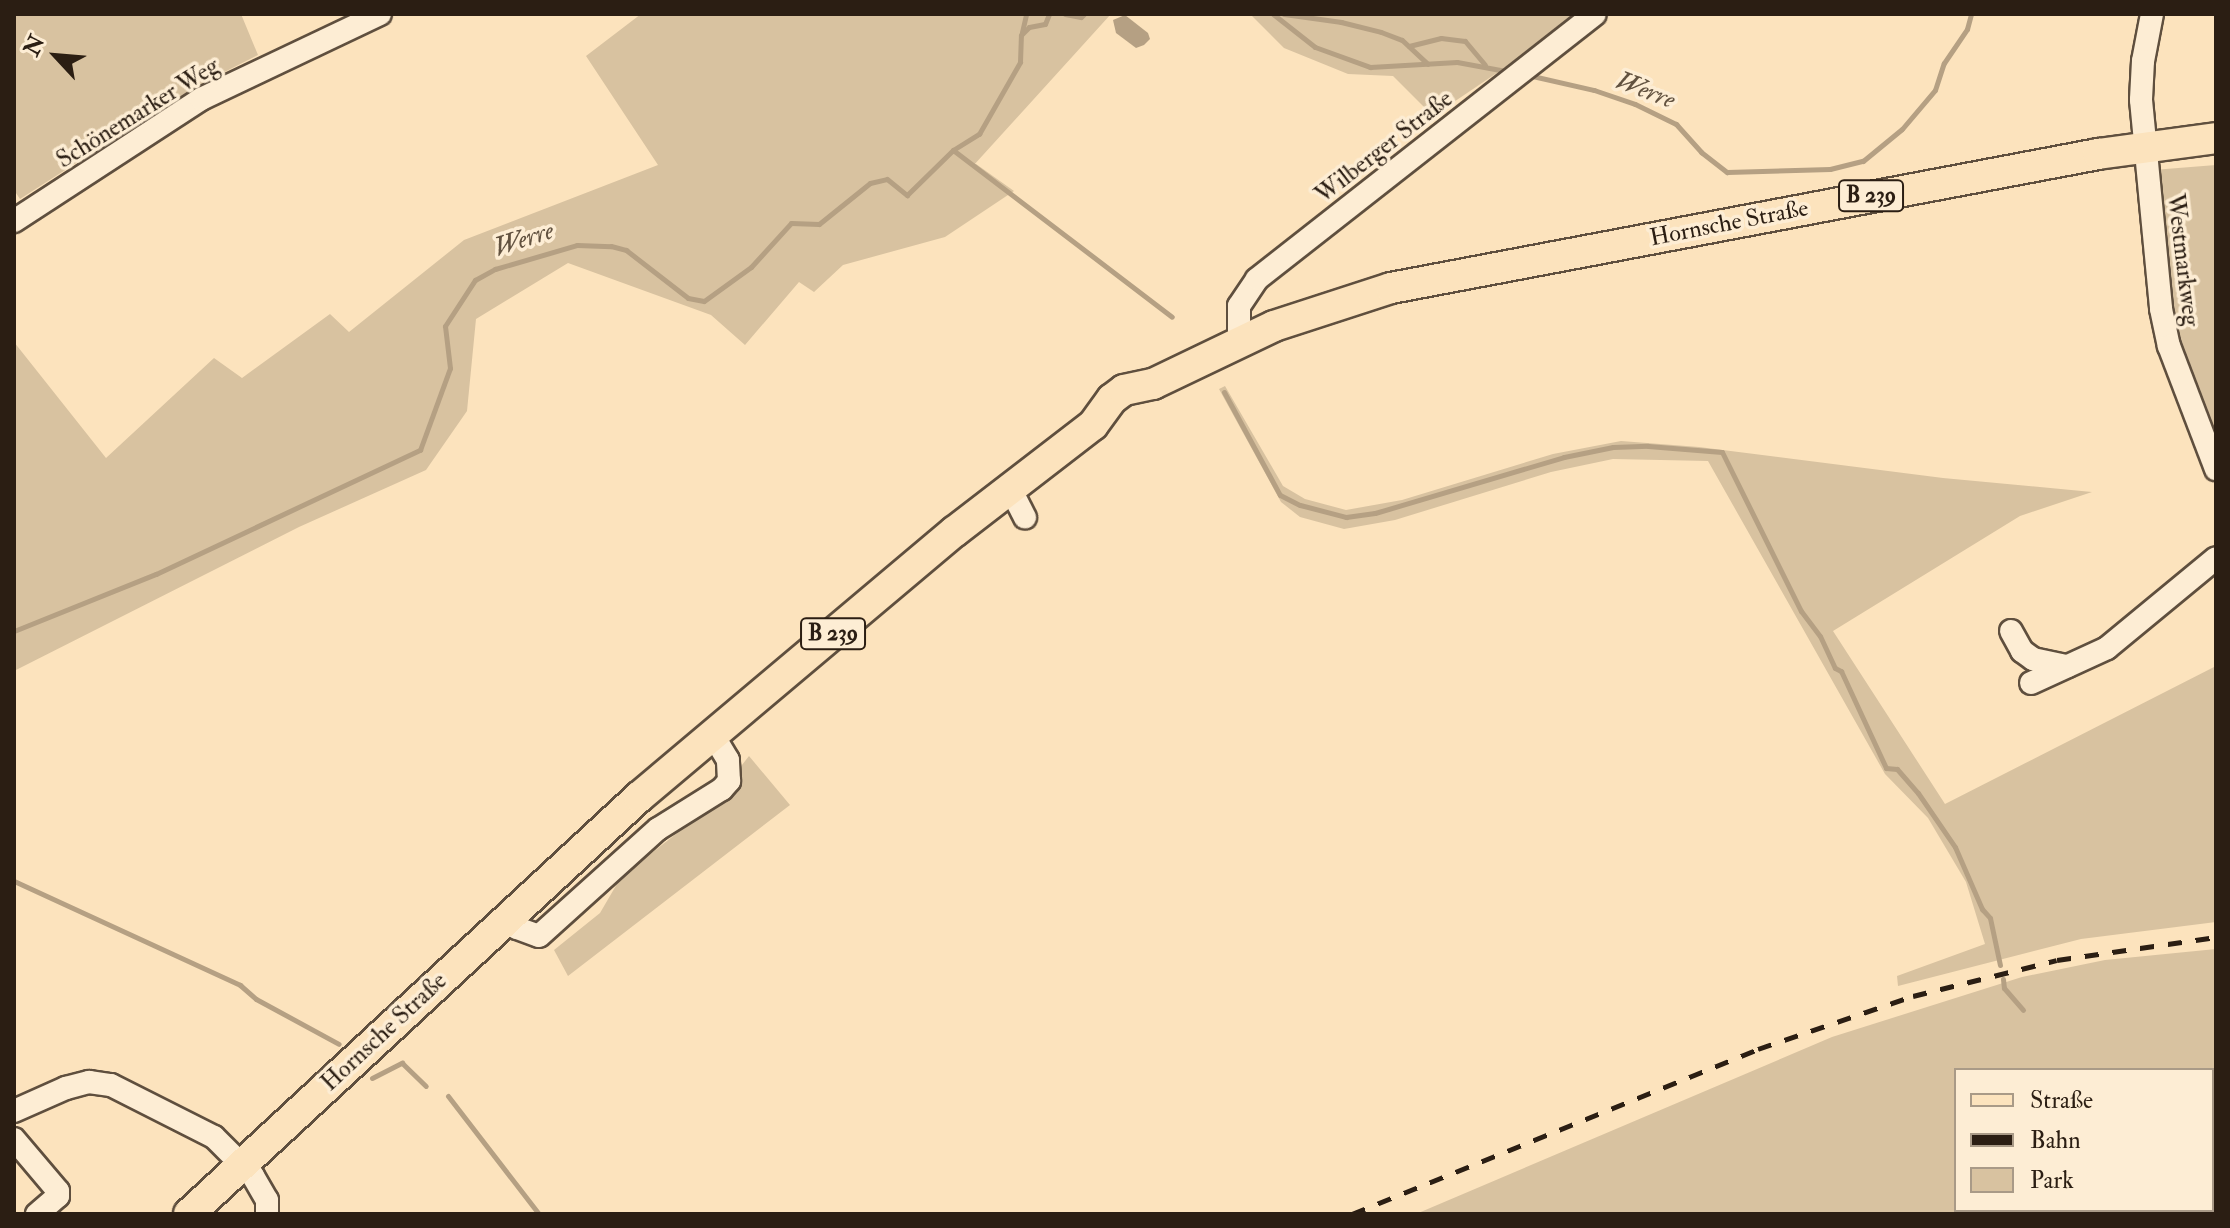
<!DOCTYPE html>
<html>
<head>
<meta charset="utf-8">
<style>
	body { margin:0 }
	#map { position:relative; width:2230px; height:1228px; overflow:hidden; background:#fce3bd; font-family:"IM FELL Double Pica",serif }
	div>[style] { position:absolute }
	.green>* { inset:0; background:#d8c2a0 }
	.water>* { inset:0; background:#b5a083 }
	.stream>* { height:5px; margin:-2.5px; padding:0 2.5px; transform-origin:2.5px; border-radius:2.5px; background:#b5a083 }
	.roads { filter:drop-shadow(2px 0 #5f4f3e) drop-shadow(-2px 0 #5f4f3e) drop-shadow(0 2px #5f4f3e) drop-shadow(0 -2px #5f4f3e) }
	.minor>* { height:22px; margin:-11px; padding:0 11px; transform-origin:11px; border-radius:11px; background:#fdedd4 }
	.major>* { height:30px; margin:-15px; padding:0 15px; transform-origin:15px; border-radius:15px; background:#fce3bd }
	.rail>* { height:5px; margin-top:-2.5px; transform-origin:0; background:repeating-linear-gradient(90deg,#2b1e13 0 14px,transparent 0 28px) }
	span { translate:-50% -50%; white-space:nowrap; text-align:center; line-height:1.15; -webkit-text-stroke:7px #fdedd4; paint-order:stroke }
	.shield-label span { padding:2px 6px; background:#fdedd4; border:2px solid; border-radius:6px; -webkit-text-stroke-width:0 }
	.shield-label { font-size:22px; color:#2b1e13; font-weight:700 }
	.street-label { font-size:24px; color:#2b1e13 }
	.water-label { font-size:26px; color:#625240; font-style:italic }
	.frame { position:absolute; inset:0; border:16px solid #2b1e13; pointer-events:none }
	.legend { position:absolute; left:1954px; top:1068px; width:260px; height:144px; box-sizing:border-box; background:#fdedd4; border:2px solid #a99a87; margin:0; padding:10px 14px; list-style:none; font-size:24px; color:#2b1e13 }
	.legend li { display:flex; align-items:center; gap:16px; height:40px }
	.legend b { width:40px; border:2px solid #a99a87 }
	.north { position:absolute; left:16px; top:16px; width:80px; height:80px; -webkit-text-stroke:6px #fdedd4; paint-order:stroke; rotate:296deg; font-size:22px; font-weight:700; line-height:32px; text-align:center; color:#2b1e13 }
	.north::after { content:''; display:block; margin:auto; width:28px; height:36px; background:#2b1e13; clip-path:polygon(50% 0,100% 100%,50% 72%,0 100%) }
</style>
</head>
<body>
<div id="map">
	<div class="green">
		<i style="clip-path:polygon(14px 14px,241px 14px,258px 55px,193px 88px,20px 199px,14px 190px)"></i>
		<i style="clip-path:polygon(641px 14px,1111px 14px,973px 166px,976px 164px,1014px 191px,945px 237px,843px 265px,814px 292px,799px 282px,745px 345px,711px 315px,568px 263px,476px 319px,467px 411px,426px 470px,299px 527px,14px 671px,14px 342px,106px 458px,214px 358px,242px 378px,330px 314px,349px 332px,464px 240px,658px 165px,586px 56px)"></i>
		<i style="clip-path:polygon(1250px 14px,1574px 14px,1519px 58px,1433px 116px,1393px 76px,1348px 74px,1284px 48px)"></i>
		<i style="clip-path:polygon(2216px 165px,2216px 448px,2180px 359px,2163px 262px,2153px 170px)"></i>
		<i style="clip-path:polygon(1225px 386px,1283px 486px,1305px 499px,1346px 510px,1402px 500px,1553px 454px,1621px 441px,1699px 447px,1943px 478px,2092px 492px,2020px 516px,1833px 631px,1945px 804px,2216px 666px,2216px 922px,2081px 939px,1898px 986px,1897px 976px,1985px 944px,1966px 882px,1928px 818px,1885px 774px,1708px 461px,1613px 459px,1551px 472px,1395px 520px,1344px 529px,1300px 517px,1281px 502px,1219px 389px)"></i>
		<i style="clip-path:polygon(749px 756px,790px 805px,568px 976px,554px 950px,600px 913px,621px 877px,736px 787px,742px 765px)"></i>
		<i style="clip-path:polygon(2216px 949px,2216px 1089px,2212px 1092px,2212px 1070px,1956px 1070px,1956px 1210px,2080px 1210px,2081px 1214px,1416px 1214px,1832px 1037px,2022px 977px,2105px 960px)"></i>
	</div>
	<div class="water">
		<i style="clip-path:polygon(1125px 15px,1148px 33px,1150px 39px,1144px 45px,1136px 48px,1116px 33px,1113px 20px)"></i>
	</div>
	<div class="stream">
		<i style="left:1065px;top:14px;width:16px;rotate:11deg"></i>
		<i style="left:1081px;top:17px;width:4px;rotate:-45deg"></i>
		<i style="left:1273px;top:14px;width:53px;rotate:38.2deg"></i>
		<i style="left:1315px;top:47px;width:59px;rotate:20deg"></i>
		<i style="left:1370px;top:67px;width:87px;rotate:-3.3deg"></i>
		<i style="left:1457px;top:62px;width:55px;rotate:10.5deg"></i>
		<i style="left:1284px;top:14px;width:58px;rotate:8deg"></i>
		<i style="left:1341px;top:22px;width:41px;rotate:14deg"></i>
		<i style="left:1381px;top:32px;width:22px;rotate:21deg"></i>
		<i style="left:1402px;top:40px;width:35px;rotate:43deg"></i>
		<i style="left:1022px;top:32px;width:18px;rotate:-77deg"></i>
		<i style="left:1409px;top:46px;width:33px;rotate:-14deg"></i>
		<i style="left:1441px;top:38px;width:24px;rotate:7deg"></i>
		<i style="left:1465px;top:41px;width:31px;rotate:50deg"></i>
		<i style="left:1528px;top:75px;width:68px;rotate:12.8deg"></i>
		<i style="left:1594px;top:90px;width:43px;rotate:18.9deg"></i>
		<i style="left:1635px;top:104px;width:46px;rotate:26deg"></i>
		<i style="left:1676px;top:124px;width:38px;rotate:48deg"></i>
		<i style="left:1701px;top:152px;width:33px;rotate:38deg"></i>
		<i style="left:1727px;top:172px;width:103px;rotate:-1.7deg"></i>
		<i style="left:1830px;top:169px;width:34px;rotate:-14deg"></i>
		<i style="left:1863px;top:161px;width:50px;rotate:-39.4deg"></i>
		<i style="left:1902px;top:129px;width:51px;rotate:-49.8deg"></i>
		<i style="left:1935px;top:90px;width:28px;rotate:-72deg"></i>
		<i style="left:1944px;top:63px;width:41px;rotate:-55.9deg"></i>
		<i style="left:1967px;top:29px;width:16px;rotate:-75deg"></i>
		<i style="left:953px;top:150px;width:275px;rotate:37.3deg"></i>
		<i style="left:1224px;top:392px;width:117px;rotate:61.5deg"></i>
		<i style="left:1280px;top:495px;width:22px;rotate:27deg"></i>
		<i style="left:1300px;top:505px;width:48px;rotate:14.6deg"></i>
		<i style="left:1346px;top:517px;width:29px;rotate:-8deg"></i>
		<i style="left:1375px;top:513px;width:197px;rotate:-16.5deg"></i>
		<i style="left:1564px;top:457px;width:50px;rotate:-11.5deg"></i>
		<i style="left:1613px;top:447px;width:35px;rotate:-2deg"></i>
		<i style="left:1648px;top:446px;width:74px;rotate:4.6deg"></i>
		<i style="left:1722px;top:452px;width:178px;rotate:63.6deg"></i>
		<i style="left:1801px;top:611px;width:31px;rotate:53deg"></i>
		<i style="left:1820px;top:636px;width:35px;rotate:65deg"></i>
		<i style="left:1835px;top:668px;width:7px;rotate:27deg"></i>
		<i style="left:1841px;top:671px;width:107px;rotate:65.1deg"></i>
		<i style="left:1886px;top:768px;width:11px;rotate:5deg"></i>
		<i style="left:1897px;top:769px;width:32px;rotate:49deg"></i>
		<i style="left:1918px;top:793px;width:65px;rotate:55.6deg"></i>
		<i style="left:1955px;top:847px;width:68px;rotate:66.5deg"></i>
		<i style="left:1982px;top:909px;width:12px;rotate:48deg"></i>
		<i style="left:1990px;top:918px;width:48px;rotate:78deg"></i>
		<i style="left:14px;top:631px;width:153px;rotate:-21.9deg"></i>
		<i style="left:156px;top:574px;width:292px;rotate:-25.2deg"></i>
		<i style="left:420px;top:450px;width:87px;rotate:-69.9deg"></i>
		<i style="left:450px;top:368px;width:42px;rotate:-96.8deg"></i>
		<i style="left:445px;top:326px;width:55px;rotate:-56.9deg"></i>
		<i style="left:475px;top:280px;width:23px;rotate:-29deg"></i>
		<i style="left:495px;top:269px;width:85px;rotate:-16.3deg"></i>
		<i style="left:577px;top:245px;width:34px;rotate:2deg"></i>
		<i style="left:611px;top:246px;width:16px;rotate:15deg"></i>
		<i style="left:626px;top:250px;width:78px;rotate:37.7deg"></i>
		<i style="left:688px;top:298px;width:16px;rotate:11deg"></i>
		<i style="left:704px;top:301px;width:58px;rotate:-35.9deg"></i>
		<i style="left:751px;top:267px;width:59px;rotate:-47.7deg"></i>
		<i style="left:791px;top:223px;width:28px;rotate:2deg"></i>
		<i style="left:819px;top:224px;width:65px;rotate:-38.8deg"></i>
		<i style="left:870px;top:183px;width:17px;rotate:-13deg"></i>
		<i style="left:887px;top:179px;width:26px;rotate:39deg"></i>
		<i style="left:907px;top:195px;width:64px;rotate:-44.4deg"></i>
		<i style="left:953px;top:150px;width:31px;rotate:-32deg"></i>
		<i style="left:979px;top:134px;width:83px;rotate:-60.3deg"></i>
		<i style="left:1020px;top:62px;width:27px;rotate:-88deg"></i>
		<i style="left:1021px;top:35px;width:11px;rotate:-45deg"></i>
		<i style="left:1029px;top:27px;width:16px;rotate:-11deg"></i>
		<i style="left:1045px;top:24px;width:11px;rotate:-68deg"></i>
		<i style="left:14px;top:881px;width:249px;rotate:24.7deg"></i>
		<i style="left:240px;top:985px;width:21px;rotate:41deg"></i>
		<i style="left:256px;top:999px;width:94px;rotate:28.5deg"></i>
		<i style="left:2003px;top:979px;width:9px;rotate:84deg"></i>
		<i style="left:2004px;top:988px;width:29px;rotate:49deg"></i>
		<i style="left:372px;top:1078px;width:34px;rotate:-27deg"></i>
		<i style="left:402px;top:1063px;width:33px;rotate:44deg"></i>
		<i style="left:448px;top:1096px;width:149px;rotate:52.4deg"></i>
	</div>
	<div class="roads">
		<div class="minor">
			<i style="left:2152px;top:14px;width:48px;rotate:100.8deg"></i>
			<i style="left:2143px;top:61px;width:39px;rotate:93deg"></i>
			<i style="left:2141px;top:100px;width:210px;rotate:84.5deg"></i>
			<i style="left:2161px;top:309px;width:38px;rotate:78deg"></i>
			<i style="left:2169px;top:346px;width:132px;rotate:69.1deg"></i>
			<i style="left:14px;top:221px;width:223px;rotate:-33.1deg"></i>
			<i style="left:201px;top:99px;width:198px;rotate:-25.4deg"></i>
			<i style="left:1239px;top:340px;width:34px;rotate:-90deg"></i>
			<i style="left:1239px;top:306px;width:32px;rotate:-56deg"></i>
			<i style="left:1257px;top:279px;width:429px;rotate:-38.1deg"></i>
			<i style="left:1010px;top:488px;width:33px;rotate:63deg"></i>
			<i style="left:2011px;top:631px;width:23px;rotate:61deg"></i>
			<i style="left:2022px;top:651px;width:14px;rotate:36deg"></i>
			<i style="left:2033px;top:659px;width:35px;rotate:12deg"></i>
			<i style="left:2031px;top:683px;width:84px;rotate:-24.7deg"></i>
			<i style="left:2107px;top:648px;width:141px;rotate:-39.5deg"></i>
			<i style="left:507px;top:918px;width:14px;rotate:45deg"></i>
			<i style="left:517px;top:928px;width:23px;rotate:20deg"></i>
			<i style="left:539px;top:936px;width:160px;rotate:-42deg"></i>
			<i style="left:658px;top:829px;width:75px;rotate:-32deg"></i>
			<i style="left:722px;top:789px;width:11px;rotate:-49deg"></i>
			<i style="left:729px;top:781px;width:21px;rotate:-93deg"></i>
			<i style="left:728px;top:760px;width:29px;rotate:-121deg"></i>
			<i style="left:2212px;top:1102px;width:4px;rotate:-27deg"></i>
			<i style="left:14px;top:1111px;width:57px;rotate:-23.9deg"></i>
			<i style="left:66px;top:1088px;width:24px;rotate:-15deg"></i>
			<i style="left:89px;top:1082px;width:22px;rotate:8deg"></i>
			<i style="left:111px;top:1085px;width:115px;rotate:26.8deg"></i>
			<i style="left:214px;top:1137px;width:55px;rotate:45deg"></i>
			<i style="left:253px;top:1176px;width:28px;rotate:60deg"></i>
			<i style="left:267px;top:1200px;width:14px;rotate:90deg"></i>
			<i style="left:14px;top:1139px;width:68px;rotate:49.8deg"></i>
			<i style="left:58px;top:1191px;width:5px;rotate:90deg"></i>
			<i style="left:58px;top:1196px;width:28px;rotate:139deg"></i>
		</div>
		<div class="major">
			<i style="left:189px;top:1214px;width:614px;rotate:-42.82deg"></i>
			<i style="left:639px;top:797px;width:412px;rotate:-40.1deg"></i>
			<i style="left:954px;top:532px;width:175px;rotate:-37.6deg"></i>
			<i style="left:1093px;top:425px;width:32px;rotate:-54deg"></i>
			<i style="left:1112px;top:399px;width:15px;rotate:-37deg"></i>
			<i style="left:1124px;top:390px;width:30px;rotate:-12deg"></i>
			<i style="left:1153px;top:384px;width:134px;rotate:-25.6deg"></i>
			<i style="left:1274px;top:326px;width:123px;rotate:-18deg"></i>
			<i style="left:1391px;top:288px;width:720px;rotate:-10.73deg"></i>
			<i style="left:2098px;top:154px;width:119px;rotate:-7.7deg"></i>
		</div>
	</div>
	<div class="rail">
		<i style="left:1352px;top:1214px;width:438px;rotate:-22.1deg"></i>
		<i style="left:1758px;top:1049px;width:164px;rotate:-18.9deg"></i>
		<i style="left:1913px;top:996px;width:148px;rotate:-14deg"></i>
		<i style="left:2057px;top:960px;width:161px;rotate:-8.2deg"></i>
	</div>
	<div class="shield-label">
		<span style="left:1871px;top:196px">B 239</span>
		<span style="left:833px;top:634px">B 239</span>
	</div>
	<div class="street-label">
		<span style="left:138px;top:113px;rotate:-32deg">Schönemarker Weg</span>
		<span style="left:1384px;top:147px;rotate:-38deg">Wilberger Straße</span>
		<span style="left:1729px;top:223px;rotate:-11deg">Hornsche Straße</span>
		<span style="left:2183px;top:260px;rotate:83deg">Westmarkweg</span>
		<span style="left:384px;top:1032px;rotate:-43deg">Hornsche Straße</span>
	</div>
	<div class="water-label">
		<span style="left:1645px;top:91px;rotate:21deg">Werre</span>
		<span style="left:524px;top:240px;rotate:-18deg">Werre</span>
	</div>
	<div class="frame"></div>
	<ul class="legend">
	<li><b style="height:10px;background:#fce3bd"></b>Straße</li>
	<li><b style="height:10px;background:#2b1e13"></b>Bahn</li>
	<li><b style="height:22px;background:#d8c2a0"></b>Park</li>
	</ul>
	<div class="north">N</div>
</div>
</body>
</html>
